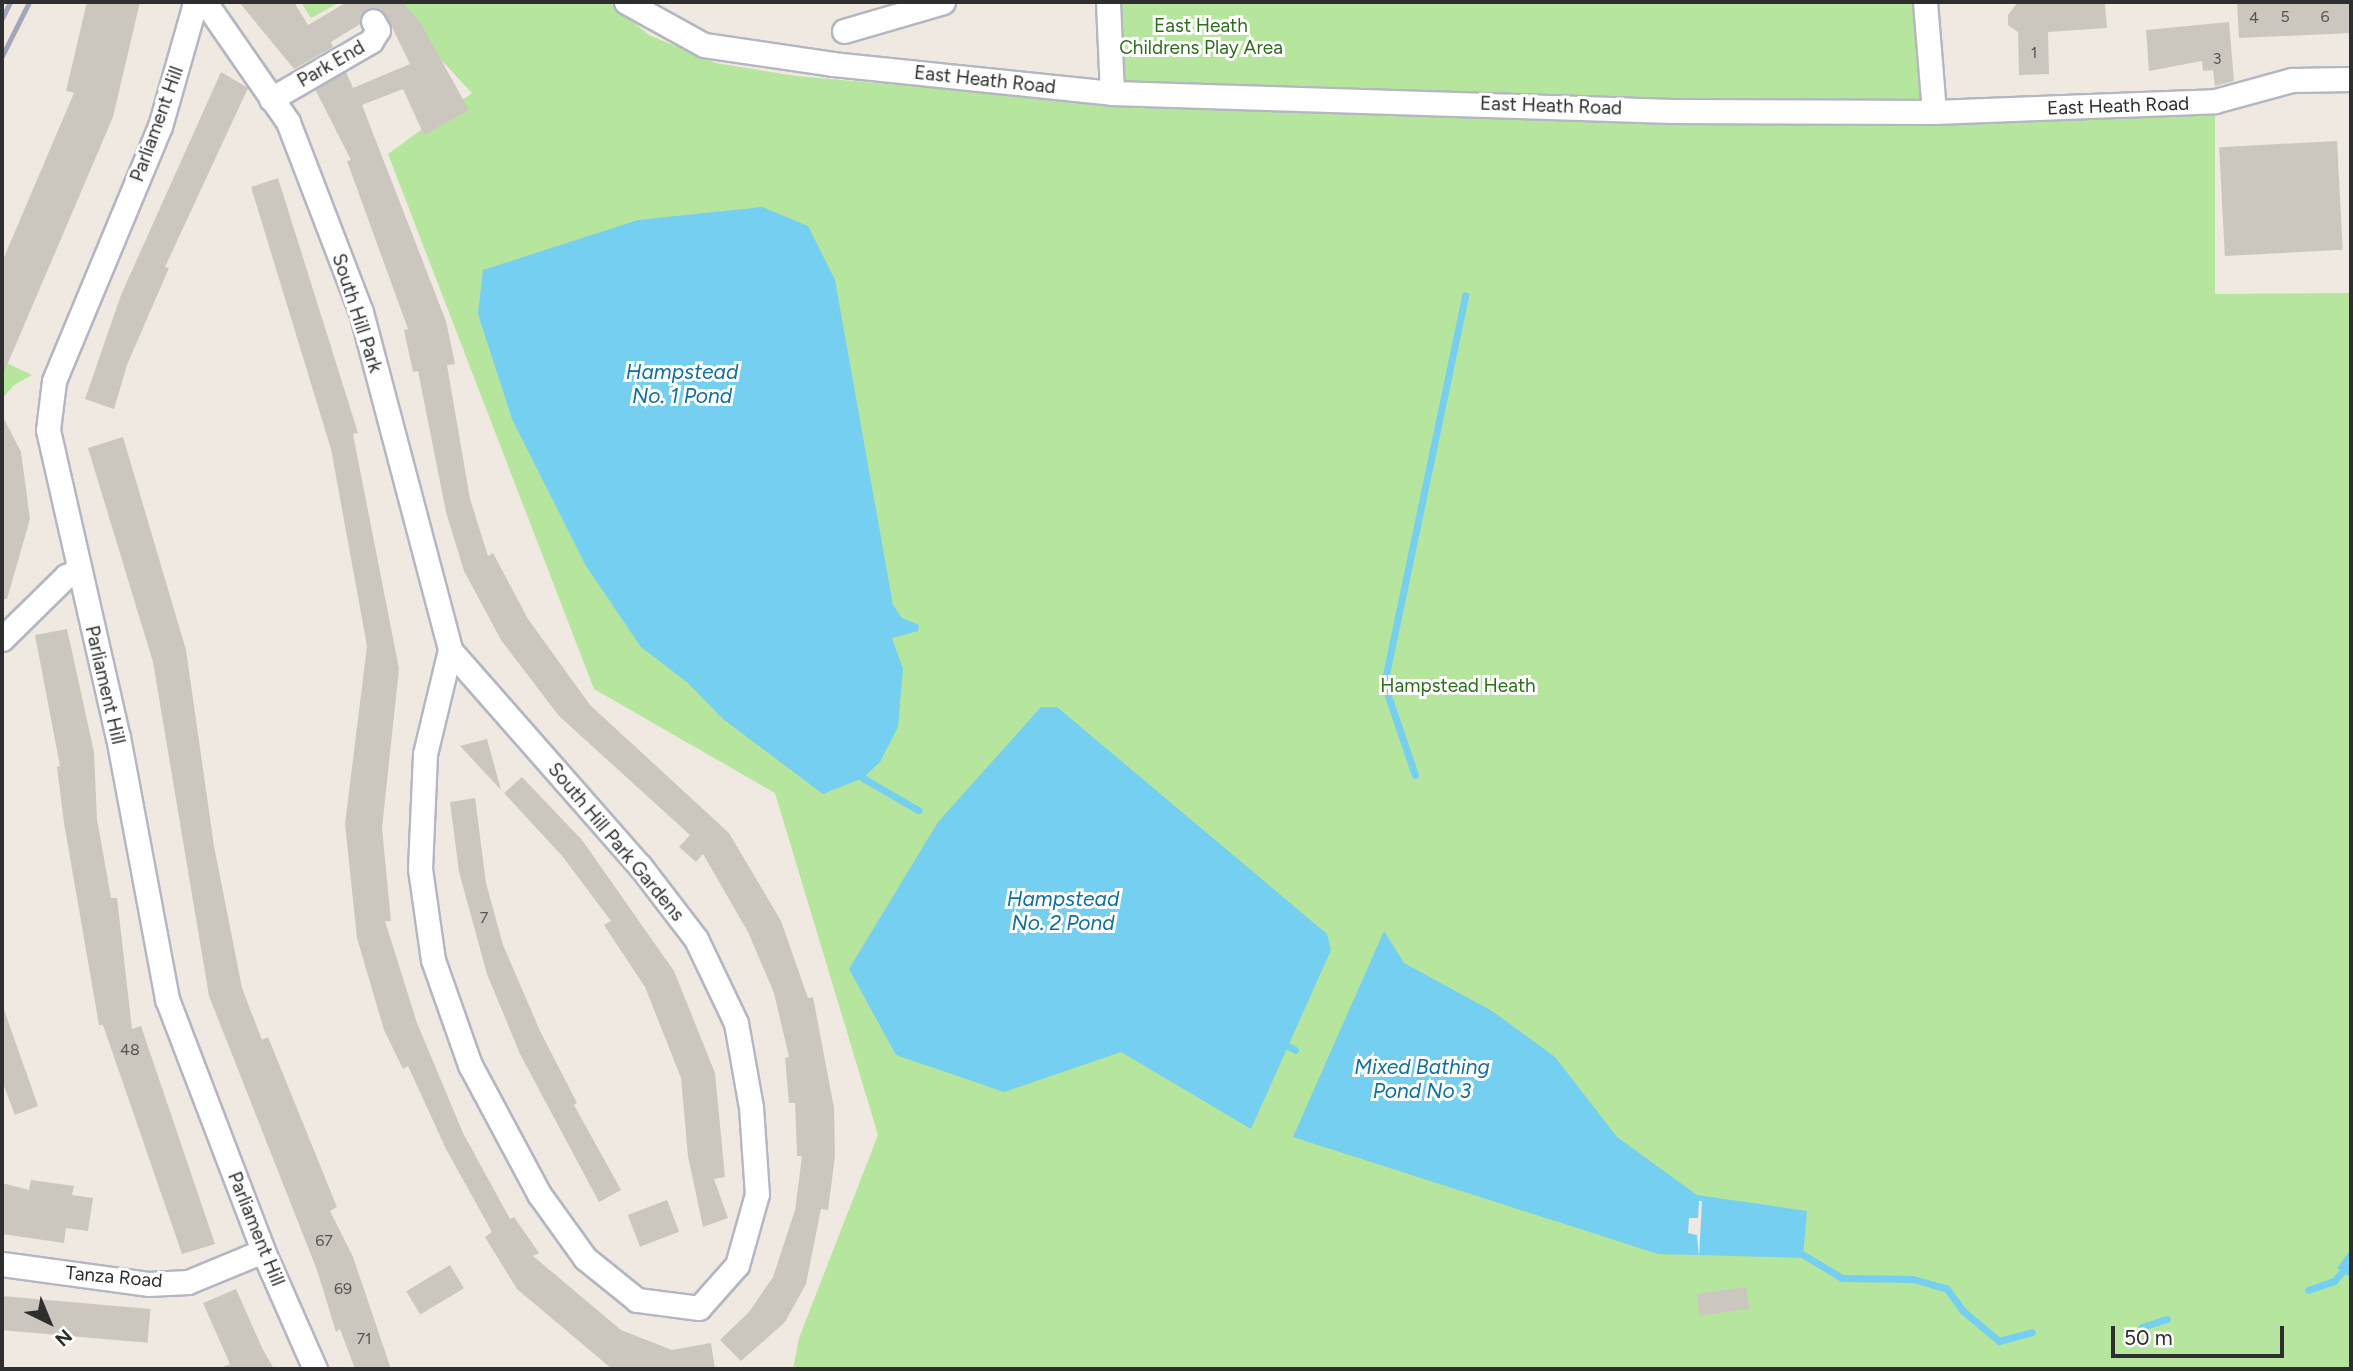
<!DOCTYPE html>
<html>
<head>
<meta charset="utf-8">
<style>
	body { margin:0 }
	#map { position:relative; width:2353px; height:1371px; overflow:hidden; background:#efe9e1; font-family:Figtree,sans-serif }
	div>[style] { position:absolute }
	.green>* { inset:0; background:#b6e59e }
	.water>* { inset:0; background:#75cff0 }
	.pier>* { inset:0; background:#efe9e1 }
	.stream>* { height:7px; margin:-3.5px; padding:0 3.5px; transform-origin:3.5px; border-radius:3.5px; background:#75cff0 }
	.building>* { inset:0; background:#cbc7bf; transform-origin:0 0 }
	.roads { filter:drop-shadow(2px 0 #b4b7c1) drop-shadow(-2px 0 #b4b7c1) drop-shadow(0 2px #b4b7c1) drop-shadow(0 -2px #b4b7c1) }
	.minor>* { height:23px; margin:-11.5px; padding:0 11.5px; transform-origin:11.5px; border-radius:11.5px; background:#fff }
	.rail>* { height:5px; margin:-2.5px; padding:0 2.5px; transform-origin:2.5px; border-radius:2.5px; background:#a3a6b8 }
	span { translate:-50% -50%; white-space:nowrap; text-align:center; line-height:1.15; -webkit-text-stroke:6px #fff; paint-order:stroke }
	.number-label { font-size:16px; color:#555452 }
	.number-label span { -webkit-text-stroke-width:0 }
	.park-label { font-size:19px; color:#2c6e1b }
	.street-label { font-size:19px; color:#2e2e2e }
	.water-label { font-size:21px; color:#0d6fa3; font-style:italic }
	.frame { position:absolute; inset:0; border:4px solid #2e2e2e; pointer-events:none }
	.north { position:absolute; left:14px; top:1287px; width:70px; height:70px; -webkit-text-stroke:5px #fff; paint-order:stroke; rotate:137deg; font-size:19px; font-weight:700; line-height:28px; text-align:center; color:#2e2e2e }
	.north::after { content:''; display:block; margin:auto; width:24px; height:32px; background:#2e2e2e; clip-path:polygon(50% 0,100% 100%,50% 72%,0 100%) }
	.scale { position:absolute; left:2111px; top:1326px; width:173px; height:32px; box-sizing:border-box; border:4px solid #2e2e2e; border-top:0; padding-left:9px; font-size:21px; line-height:24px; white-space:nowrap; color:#2e2e2e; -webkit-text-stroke:5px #fff; paint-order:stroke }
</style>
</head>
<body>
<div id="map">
	<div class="green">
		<i style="clip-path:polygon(301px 2px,340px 2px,311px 18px)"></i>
		<i style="clip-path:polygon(387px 2px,609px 2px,649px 35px,716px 63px,796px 76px,1102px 103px,1108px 2px,1925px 2px,1934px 112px,2215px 101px,2215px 294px,2351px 293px,2351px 1369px,793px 1369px,799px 1338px,878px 1135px,775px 793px,594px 689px,388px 154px,472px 93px)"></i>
		<i style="clip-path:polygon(2px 361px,32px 375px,14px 385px,2px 399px)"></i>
	</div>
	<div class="water">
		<i style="clip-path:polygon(762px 207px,808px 226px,835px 280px,893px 605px,902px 618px,919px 625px,918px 631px,892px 638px,903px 669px,898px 727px,880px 762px,863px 778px,823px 794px,723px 719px,688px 683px,641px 647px,586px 566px,512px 419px,478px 314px,483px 270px,638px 220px)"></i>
		<i style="clip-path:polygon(1041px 707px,1057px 707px,1327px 934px,1331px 950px,1251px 1129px,1121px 1052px,1004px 1092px,896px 1055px,849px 969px,938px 822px)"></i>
		<i style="clip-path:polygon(1384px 931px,1404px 963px,1492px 1011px,1555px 1057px,1617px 1137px,1697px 1195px,1807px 1211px,1803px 1258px,1658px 1254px,1293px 1137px)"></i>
		<i style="clip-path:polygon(2351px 1249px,2351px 1273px,2349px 1276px,2337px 1268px)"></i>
	</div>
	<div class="pier">
		<i style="clip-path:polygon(1699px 1201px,1702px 1201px,1699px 1258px,1697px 1235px,1688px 1233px,1689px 1218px,1698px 1218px)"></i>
	</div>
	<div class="stream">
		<i style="left:860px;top:770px;width:9px;rotate:69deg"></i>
		<i style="left:863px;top:778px;width:64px;rotate:30.2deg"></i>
		<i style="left:1415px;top:775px;width:96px;rotate:-108.8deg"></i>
		<i style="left:1384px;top:684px;width:397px;rotate:-78.2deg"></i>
		<i style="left:1280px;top:1042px;width:17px;rotate:28deg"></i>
		<i style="left:1797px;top:1251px;width:52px;rotate:31deg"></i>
		<i style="left:1842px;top:1278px;width:71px;rotate:0.8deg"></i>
		<i style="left:1913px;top:1279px;width:35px;rotate:16deg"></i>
		<i style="left:1947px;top:1289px;width:27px;rotate:54deg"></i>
		<i style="left:1963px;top:1311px;width:47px;rotate:39.8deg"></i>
		<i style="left:1999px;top:1341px;width:34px;rotate:-15deg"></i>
		<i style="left:2308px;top:1290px;width:28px;rotate:-19deg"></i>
		<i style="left:2334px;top:1281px;width:25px;rotate:-48deg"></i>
		<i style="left:2142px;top:1327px;width:26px;rotate:-18deg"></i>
	</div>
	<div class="building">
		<i style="clip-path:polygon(87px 2px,140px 2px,113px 117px,2px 377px,2px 262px,74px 93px,66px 91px)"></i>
		<i style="clip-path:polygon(239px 2px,294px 2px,308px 25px,347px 2px,402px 2px,420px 22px,469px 110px,424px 135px,403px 89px,362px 105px,446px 321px,455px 364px,447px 365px,470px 499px,488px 556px,493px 553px,528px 619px,590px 705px,729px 833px,781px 921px,808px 998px,813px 997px,834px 1108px,835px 1156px,828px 1210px,821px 1209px,806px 1284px,785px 1322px,741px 1361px,720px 1340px,749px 1312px,773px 1277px,795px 1210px,802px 1156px,797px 1156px,795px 1103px,789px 1103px,785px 1058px,789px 1057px,774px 993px,748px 932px,703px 854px,696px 862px,679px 847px,690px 835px,559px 716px,501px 640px,464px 571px,446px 512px,418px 371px,413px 372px,404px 330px,408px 329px,347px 161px,351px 160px,315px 89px,346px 72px,353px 88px,410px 64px,390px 23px,381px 9px,367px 9px,360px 24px,331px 42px,333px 47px,294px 69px)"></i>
		<i style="clip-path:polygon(2018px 2px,2105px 4px,2107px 28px,2048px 32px,2049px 74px,2019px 75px,2018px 32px,2008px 25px,2008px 15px)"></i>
		<i style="clip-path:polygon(2237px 2px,2351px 2px,2351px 33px,2239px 38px)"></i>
		<i style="clip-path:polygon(2229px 22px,2234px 81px,2215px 86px,2213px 70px,2203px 71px,2202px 61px,2149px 71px,2146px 30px)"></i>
		<i style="clip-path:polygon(221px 72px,248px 88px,165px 267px,169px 268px,127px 365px,114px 409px,85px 399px,121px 295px)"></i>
		<i style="left:2337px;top:141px;width:109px;height:118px;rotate:87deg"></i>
		<i style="clip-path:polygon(278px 178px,358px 433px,353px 434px,399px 669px,382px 828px,391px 921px,385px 921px,417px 1023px,463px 1133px,510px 1219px,514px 1217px,539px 1253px,533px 1256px,621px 1330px,672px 1350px,711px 1343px,715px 1369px,612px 1369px,517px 1289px,485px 1237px,492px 1232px,446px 1149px,408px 1066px,403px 1069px,384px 1030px,357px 938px,345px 824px,367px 646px,331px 449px,251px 187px)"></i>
		<i style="clip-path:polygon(2px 415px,21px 452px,30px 519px,7px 599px,2px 599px)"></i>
		<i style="clip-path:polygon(123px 437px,186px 650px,214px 846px,242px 988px,262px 1040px,268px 1037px,337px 1207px,330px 1211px,353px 1257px,391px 1369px,355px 1369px,340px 1329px,336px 1332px,317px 1270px,209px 996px,153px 662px,88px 448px)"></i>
		<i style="clip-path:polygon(67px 629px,94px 752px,97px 819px,111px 898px,117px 898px,132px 1029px,141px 1026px,215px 1244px,182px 1254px,103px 1025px,99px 1025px,64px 823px,57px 767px,60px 766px,35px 635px)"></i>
		<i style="clip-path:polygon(487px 739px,501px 790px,460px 746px)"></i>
		<i style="clip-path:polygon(522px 777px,582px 840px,674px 971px,715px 1073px,725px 1177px,714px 1179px,728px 1218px,703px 1227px,688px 1156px,681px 1078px,645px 987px,604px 925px,611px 921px,563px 857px,504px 793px)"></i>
		<i style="clip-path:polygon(475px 798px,486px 883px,503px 945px,540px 1031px,577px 1103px,574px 1105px,621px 1190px,599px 1202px,520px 1054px,487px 974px,459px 872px,450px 802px)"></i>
		<i style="clip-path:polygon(2px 1004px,38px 1106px,15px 1115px,2px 1081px)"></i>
		<i style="clip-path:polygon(31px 1180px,74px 1186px,72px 1195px,93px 1198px,88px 1231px,66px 1228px,64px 1243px,2px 1234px,2px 1183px,29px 1190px)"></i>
		<i style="left:667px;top:1200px;width:34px;height:42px;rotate:69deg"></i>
		<i style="left:450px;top:1265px;width:27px;height:51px;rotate:59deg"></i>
		<i style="left:1746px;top:1287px;width:22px;height:50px;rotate:82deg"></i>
		<i style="clip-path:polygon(236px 1289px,263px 1350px,274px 1369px,218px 1369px,230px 1364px,203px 1303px)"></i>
		<i style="left:2px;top:1296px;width:149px;height:34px;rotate:5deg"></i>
	</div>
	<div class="roads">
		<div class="minor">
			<i style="left:201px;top:2px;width:9px;rotate:144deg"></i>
			<i style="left:194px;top:7px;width:124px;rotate:105.9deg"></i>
			<i style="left:160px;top:126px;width:276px;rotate:112.6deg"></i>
			<i style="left:54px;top:381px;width:49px;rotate:97deg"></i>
			<i style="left:48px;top:430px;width:315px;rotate:77.2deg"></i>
			<i style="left:118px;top:737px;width:267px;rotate:79.4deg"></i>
			<i style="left:167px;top:999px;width:270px;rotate:69.1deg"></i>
			<i style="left:263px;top:1251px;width:129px;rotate:66.2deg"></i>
			<i style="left:205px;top:2px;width:146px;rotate:55.3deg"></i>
			<i style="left:288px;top:122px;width:204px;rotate:69deg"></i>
			<i style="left:361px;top:312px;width:350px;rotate:75.2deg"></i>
			<i style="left:450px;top:650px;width:288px;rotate:48.7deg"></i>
			<i style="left:640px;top:866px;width:92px;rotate:52.5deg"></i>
			<i style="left:696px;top:939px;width:93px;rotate:64.5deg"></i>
			<i style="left:736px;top:1023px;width:85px;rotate:79.9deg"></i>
			<i style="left:751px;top:1107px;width:87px;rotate:86.1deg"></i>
			<i style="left:757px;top:1194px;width:74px;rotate:105.7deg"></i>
			<i style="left:737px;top:1265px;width:57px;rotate:131.5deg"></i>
			<i style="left:699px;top:1308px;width:63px;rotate:-172.6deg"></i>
			<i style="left:637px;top:1300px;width:67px;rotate:-141.1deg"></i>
			<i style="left:585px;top:1258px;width:79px;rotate:-125.7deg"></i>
			<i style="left:539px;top:1194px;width:146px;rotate:-118.1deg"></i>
			<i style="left:470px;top:1065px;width:111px;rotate:-109.4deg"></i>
			<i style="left:433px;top:960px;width:92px;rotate:-98.1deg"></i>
			<i style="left:420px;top:869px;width:115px;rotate:-87.5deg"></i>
			<i style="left:425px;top:754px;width:107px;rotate:-76.5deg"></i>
			<i style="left:626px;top:2px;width:89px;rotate:28.9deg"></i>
			<i style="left:704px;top:45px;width:130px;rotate:8.4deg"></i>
			<i style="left:833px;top:64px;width:281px;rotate:5.9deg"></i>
			<i style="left:1112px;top:93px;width:560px;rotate:1.84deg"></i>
			<i style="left:1672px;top:111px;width:262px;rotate:0.2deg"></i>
			<i style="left:1934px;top:112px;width:281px;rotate:-2.2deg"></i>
			<i style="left:2215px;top:101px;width:80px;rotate:-15.3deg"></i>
			<i style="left:2292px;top:80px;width:59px;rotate:-1deg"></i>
			<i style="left:1108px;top:2px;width:91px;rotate:87.5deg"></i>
			<i style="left:1925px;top:2px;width:110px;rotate:85.3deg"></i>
			<i style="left:844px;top:31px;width:103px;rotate:-16.3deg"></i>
			<i style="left:271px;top:99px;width:116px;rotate:-30.1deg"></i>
			<i style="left:371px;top:41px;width:13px;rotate:-58deg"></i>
			<i style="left:378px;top:30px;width:10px;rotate:-119deg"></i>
			<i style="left:2px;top:639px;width:90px;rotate:-44.5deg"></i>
			<i style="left:66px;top:576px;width:13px;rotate:-23deg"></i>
			<i style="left:2px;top:1264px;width:147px;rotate:7.8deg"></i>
			<i style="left:148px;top:1284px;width:40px;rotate:-2.9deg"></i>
			<i style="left:188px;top:1282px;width:81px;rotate:-22.5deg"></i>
		</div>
	</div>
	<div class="rail">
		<i style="left:2px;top:18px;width:18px;rotate:-63deg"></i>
		<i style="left:2px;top:56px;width:60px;rotate:-63.4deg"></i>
	</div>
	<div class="number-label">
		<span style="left:2285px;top:17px">5</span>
		<span style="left:2325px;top:17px">6</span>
		<span style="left:2254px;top:18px">4</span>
		<span style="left:2034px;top:53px">1</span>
		<span style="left:2217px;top:59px">3</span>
		<span style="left:484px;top:918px">7</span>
		<span style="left:130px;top:1050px">48</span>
		<span style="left:324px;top:1241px">67</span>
		<span style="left:343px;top:1289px">69</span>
		<span style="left:364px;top:1339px">71</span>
	</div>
	<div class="park-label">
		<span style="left:1201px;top:37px">East Heath<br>Childrens Play Area</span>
		<span style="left:1458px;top:686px">Hampstead Heath</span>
	</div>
	<div class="street-label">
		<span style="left:331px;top:64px;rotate:-30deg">Park End</span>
		<span style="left:985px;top:80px;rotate:6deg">East Heath Road</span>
		<span style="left:1551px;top:106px;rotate:2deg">East Heath Road</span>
		<span style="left:2118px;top:106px;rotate:-2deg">East Heath Road</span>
		<span style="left:157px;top:124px;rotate:-70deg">Parliament Hill</span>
		<span style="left:357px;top:313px;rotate:72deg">South Hill Park</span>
		<span style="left:105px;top:685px;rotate:77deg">Parliament Hill</span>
		<span style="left:616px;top:842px;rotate:50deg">South Hill Park Gardens</span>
		<span style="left:256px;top:1229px;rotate:68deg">Parliament Hill</span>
		<span style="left:114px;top:1277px;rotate:5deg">Tanza Road</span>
	</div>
	<div class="water-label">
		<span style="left:682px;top:384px">Hampstead<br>No. 1 Pond</span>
		<span style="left:1063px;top:911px">Hampstead<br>No. 2 Pond</span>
		<span style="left:1422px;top:1079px">Mixed Bathing<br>Pond No 3</span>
	</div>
	<div class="frame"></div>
	<div class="north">N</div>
	<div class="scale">50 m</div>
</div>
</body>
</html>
